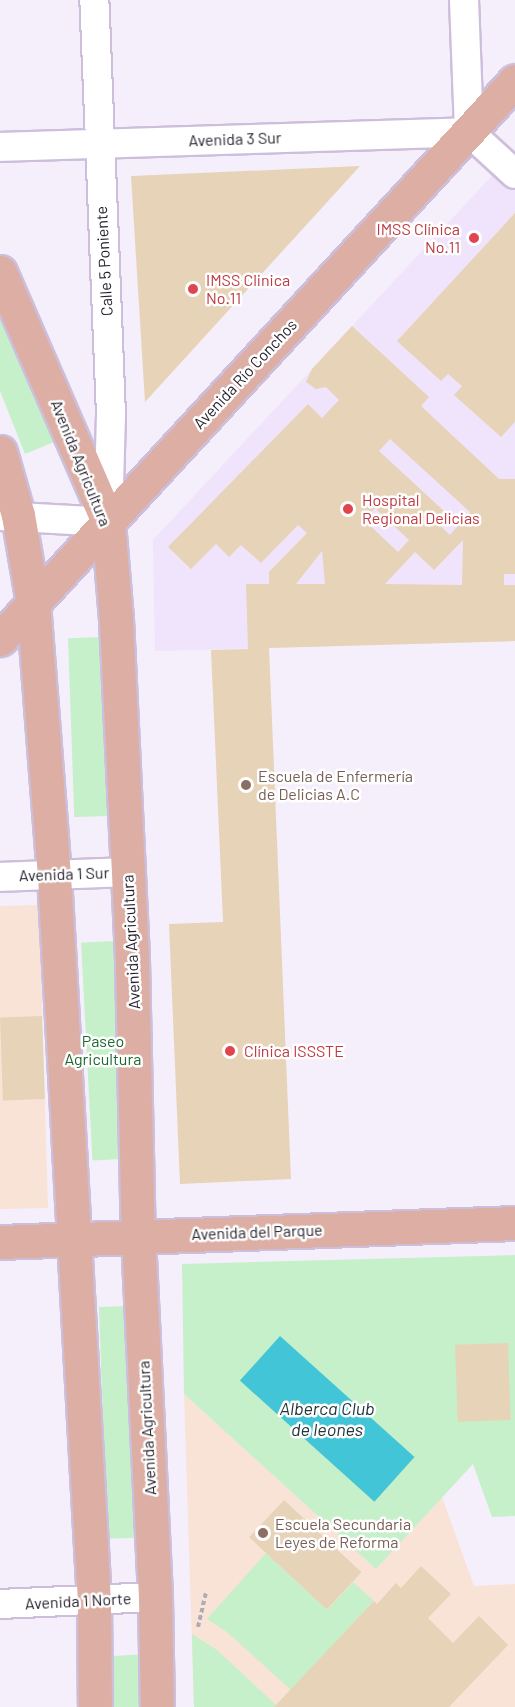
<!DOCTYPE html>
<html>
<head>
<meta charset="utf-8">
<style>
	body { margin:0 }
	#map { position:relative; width:515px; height:1707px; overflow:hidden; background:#f5effb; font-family:Barlow,sans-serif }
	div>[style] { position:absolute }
	.built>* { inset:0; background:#efe4fb }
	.education>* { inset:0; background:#f9e3d6 }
	.green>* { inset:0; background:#c5f0c9; transform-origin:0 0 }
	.water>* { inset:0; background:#41c5d7; transform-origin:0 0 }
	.building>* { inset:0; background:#e7d3b8; transform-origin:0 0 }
	.path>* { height:4px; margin-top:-2px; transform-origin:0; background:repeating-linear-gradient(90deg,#afaab5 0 4.5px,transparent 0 7.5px) }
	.roads { filter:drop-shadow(2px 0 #cdbfdc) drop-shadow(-2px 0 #cdbfdc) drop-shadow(0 2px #cdbfdc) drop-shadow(0 -2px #cdbfdc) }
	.minor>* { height:28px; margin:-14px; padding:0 14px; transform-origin:14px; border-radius:14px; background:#fff }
	.major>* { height:33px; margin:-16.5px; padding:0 16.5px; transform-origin:16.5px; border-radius:16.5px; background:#ddaea3 }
	.dots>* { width:16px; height:16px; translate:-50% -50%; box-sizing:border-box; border:3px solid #fff; border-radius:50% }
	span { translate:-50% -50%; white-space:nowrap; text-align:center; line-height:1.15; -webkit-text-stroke:5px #fff; paint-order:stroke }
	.street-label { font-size:16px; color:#241f2a }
	.health-label { font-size:16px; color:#be3a42 }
	.right { translate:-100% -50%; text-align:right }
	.left { translate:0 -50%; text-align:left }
	.education-label { font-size:16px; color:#785e54 }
	.park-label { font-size:16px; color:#1d682e }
	.water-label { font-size:18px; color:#21373b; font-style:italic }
</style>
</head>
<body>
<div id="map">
	<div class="built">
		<i style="clip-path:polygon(515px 151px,515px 641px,155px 651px,153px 540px)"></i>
	</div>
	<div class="education">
		<i style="clip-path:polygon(39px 905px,48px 1208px,0 1209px,0 906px)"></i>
		<i style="clip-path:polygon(184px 1394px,376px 1569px,442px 1497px,474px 1586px,515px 1584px,515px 1707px,194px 1707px)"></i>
	</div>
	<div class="green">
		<i style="clip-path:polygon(0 307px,54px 442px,25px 454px,0 391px)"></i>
		<i style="left:103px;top:637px;width:179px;height:35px;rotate:88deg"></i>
		<i style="left:115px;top:941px;width:218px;height:34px;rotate:87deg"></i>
		<i style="clip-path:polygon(515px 1255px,515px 1516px,492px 1517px,473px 1464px,376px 1569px,184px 1394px,182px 1264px)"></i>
		<i style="left:127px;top:1306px;width:232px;height:28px;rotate:88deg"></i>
		<i style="clip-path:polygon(266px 1553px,327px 1610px,353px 1582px,374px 1601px,291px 1690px,227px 1632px,207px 1619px)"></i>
		<i style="clip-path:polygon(192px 1634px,217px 1650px,276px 1705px,274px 1707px,194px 1707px)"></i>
		<i style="left:149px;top:1654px;width:53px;height:41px;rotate:87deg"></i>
	</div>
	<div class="water">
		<i style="left:280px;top:1336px;width:181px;height:60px;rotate:42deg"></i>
	</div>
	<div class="building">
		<i style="clip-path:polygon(360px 166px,145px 402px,131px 176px)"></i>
		<i style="clip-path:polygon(515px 213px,515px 422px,501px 437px,454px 395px,462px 386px,448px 374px,441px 381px,397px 341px)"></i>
		<i style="clip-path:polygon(evenodd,352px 326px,429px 397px,421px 406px,499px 479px,515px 479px,515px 574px,504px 574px,504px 585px,515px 585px,515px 641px,269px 648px,291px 1179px,180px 1184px,169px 924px,223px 922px,211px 650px,248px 649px,246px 584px,269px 584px,269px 572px,307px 533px,298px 525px,261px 563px,241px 545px,229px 557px,216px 544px,191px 569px,168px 547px,308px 404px,322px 418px,339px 400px,326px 387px,316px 389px,306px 382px,312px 369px,352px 326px,390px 439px,470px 512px,450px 535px,435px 521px,444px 511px,379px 451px,390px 439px,352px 326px,375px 508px,409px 540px,398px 552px,364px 520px,375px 508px,352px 326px,463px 540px,462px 585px,385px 584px,415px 552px,434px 570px,463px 540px,352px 326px,322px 551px,325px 584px,296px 584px,322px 551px)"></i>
		<i style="left:42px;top:1016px;width:83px;height:42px;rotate:88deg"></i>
		<i style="left:508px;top:1343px;width:77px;height:53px;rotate:88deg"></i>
		<i style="left:284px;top:1500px;width:106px;height:51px;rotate:43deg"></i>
		<i style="clip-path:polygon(421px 1566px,451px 1594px,428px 1618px,453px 1643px,479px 1616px,508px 1645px,449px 1707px,274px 1707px,374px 1601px,377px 1604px,396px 1583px,401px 1588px)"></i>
	</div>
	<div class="path">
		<i style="left:198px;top:1627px;width:36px;rotate:-77deg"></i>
	</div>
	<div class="roads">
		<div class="minor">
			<i style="left:464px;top:0;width:132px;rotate:87.8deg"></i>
			<i style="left:469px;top:132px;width:62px;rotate:42.4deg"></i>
			<i style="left:0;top:147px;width:469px;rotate:-1.8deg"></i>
			<i style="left:0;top:516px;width:108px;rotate:3.2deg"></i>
			<i style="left:108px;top:522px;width:107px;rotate:-88.4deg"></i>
			<i style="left:111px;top:415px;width:415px;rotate:-92.3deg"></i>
			<i style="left:0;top:877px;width:128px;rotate:-2.2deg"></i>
			<i style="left:0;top:1604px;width:155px;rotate:-2.6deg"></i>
		</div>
		<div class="major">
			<i style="left:0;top:272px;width:272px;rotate:66.6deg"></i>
			<i style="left:108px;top:522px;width:97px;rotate:85.3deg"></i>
			<i style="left:116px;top:619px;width:341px;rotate:87.3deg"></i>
			<i style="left:132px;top:960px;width:276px;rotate:88.8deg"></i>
			<i style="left:138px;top:1236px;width:361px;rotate:87.3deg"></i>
			<i style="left:155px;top:1597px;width:110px;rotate:89deg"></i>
			<i style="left:0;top:452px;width:66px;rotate:74.1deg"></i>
			<i style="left:18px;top:515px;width:89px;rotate:80.3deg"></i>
			<i style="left:33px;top:603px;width:273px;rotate:85.6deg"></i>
			<i style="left:54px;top:875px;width:728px;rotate:86.85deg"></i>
			<i style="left:94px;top:1602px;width:105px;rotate:89.5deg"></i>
			<i style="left:0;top:639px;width:759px;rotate:-47.29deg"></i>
			<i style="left:0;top:1242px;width:515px;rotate:-2.11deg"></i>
		</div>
	</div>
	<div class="dots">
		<i style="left:474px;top:238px;background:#e0444e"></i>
		<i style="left:193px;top:289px;background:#e0444e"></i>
		<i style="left:348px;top:509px;background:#e0444e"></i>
		<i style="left:246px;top:785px;background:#8d6e63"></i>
		<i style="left:230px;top:1051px;background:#e0444e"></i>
		<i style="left:263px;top:1533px;background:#8d6e63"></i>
	</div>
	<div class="street-label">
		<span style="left:235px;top:139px;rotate:-2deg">Avenida 3 Sur</span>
		<span style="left:104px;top:261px;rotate:-93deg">Calle 5 Poniente</span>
		<span style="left:245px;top:374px;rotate:-47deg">Avenida Río Conchos</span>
		<span style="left:81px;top:463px;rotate:68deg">Avenida Agricultura</span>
		<span style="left:64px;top:874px;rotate:-2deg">Avenida 1 Sur</span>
		<span style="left:131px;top:942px;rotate:-93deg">Avenida Agricultura</span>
		<span style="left:257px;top:1232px;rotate:-2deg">Avenida del Parque</span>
		<span style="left:147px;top:1428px;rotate:-93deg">Avenida Agricultura</span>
		<span style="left:78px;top:1601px;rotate:-3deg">Avenida 1 Norte</span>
	</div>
	<div class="health-label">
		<span class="right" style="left:460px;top:238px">IMSS Clínica<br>No.11</span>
		<span class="left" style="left:206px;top:289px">IMSS Clinica<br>No.11</span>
		<span class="left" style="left:362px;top:509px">Hospital<br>Regional Delicias</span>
		<span class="left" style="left:244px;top:1051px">Clínica ISSSTE</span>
	</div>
	<div class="education-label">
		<span class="left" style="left:258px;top:785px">Escuela de Enfermería<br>de Delicias A.C</span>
		<span class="left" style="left:275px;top:1533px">Escuela Secundaria<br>Leyes de Reforma</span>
	</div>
	<div class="park-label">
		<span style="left:103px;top:1050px">Paseo<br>Agricultura</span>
	</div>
	<div class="water-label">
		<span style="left:327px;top:1419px">Alberca Club<br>de leones</span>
	</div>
</div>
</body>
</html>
